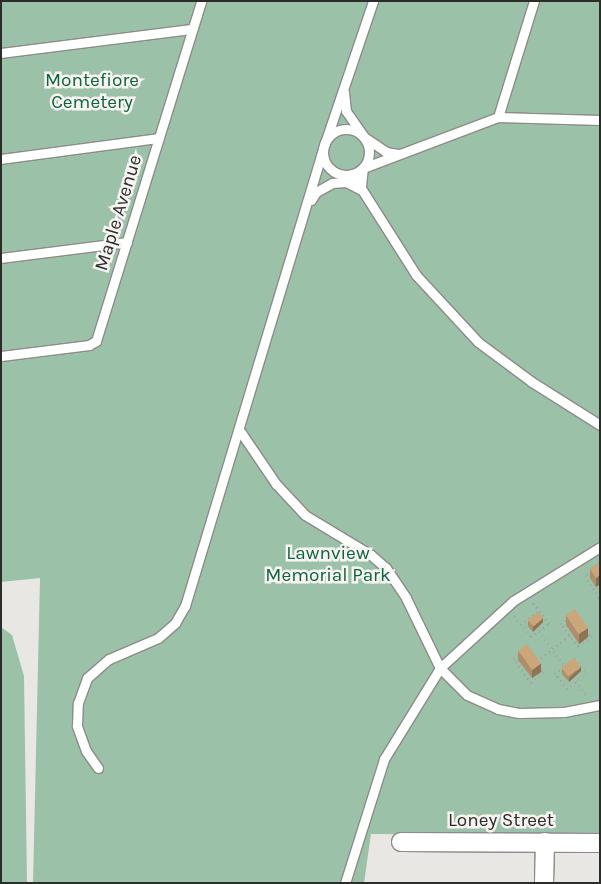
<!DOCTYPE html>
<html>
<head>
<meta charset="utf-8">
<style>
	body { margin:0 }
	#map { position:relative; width:601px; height:884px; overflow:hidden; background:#e9e7e4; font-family:Karla,sans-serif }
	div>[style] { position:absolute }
	.green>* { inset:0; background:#9bc1a9 }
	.path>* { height:2.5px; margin-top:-1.25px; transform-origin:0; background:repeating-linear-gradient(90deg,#a3a2a0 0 1px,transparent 0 5px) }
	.roads { filter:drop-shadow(1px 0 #8d8b88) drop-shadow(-1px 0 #8d8b88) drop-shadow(0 1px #8d8b88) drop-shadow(0 -1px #8d8b88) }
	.service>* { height:9px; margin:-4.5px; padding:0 4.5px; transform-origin:4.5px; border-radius:4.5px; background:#fff }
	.service>.ring { margin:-4.5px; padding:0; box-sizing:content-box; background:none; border:9px solid #fff; border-radius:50% }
	.minor>* { height:18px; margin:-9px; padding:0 9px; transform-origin:9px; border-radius:9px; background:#fff }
	.wall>* { inset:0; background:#af8f69 }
	.shaded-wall>* { inset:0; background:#8e7455 }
	.building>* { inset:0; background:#cba67a; transform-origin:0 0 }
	span { translate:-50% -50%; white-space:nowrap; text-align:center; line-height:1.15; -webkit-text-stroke:5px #f7f4f2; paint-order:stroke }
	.park-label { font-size:19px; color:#0c663d }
	.street-label { font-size:19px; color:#2c2c2b }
	.frame { position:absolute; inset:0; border:2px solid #2c2c2b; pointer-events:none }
</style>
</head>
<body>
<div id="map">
	<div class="green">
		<i style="clip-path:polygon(1px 1px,600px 1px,600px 836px,371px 834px,364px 883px,33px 883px,40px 578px,1px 582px)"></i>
		<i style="clip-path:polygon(1px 627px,12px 635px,24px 676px,27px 883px,1px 883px)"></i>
	</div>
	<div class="path">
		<i style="left:592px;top:572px;width:8px;rotate:150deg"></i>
		<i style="left:585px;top:576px;width:27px;rotate:56deg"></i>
		<i style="left:575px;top:614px;width:29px;rotate:54deg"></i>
		<i style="left:592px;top:637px;width:17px;rotate:144deg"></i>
		<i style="left:578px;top:647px;width:29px;rotate:-126deg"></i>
		<i style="left:561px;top:624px;width:17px;rotate:-36deg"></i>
		<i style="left:514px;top:616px;width:27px;rotate:51deg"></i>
		<i style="left:531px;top:637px;width:22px;rotate:-36deg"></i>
		<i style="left:549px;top:624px;width:28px;rotate:-128deg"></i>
		<i style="left:521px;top:625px;width:23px;rotate:-38deg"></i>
		<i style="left:539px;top:631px;width:44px;rotate:53.4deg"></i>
		<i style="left:565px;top:666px;width:13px;rotate:-39deg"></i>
		<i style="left:575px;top:658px;width:19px;rotate:51deg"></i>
		<i style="left:587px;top:673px;width:26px;rotate:141deg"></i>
		<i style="left:567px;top:689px;width:19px;rotate:-129deg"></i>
		<i style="left:555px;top:674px;width:13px;rotate:-39deg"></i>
		<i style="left:527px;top:650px;width:29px;rotate:54deg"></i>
		<i style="left:544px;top:673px;width:16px;rotate:142deg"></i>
		<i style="left:531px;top:683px;width:29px;rotate:-125deg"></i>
		<i style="left:514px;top:659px;width:16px;rotate:-35deg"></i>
		<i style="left:537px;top:661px;width:41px;rotate:-37.1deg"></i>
		<i style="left:576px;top:681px;width:20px;rotate:53deg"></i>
	</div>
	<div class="roads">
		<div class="service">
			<i style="left:1px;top:53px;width:193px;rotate:-7.2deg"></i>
			<i style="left:344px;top:92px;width:19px;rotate:84deg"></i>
			<i style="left:346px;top:111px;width:32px;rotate:55deg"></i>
			<i style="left:364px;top:137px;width:27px;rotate:34deg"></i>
			<i style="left:386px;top:152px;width:12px;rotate:9deg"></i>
			<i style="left:498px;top:117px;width:102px;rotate:1.7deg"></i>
			<i class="ring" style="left:323px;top:129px;width:37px;height:37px"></i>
			<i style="left:1px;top:159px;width:159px;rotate:-7.6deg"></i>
			<i style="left:352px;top:174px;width:120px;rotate:57.6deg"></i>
			<i style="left:416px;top:275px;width:91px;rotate:47.2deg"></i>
			<i style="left:478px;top:342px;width:67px;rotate:36.5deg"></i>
			<i style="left:532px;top:382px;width:80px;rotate:32.3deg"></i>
			<i style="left:361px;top:186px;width:18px;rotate:-84deg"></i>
			<i style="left:363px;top:168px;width:144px;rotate:-20.7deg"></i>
			<i style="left:498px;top:117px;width:121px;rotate:-72.8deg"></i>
			<i style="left:311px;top:200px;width:9px;rotate:-58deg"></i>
			<i style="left:316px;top:192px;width:18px;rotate:-29deg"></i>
			<i style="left:332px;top:183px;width:14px;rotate:-4deg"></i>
			<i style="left:346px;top:182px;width:18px;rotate:27deg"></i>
			<i style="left:1px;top:258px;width:127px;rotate:-7.2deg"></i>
			<i style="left:1px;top:356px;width:89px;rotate:-7.1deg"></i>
			<i style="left:89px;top:345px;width:8px;rotate:-30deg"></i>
			<i style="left:96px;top:341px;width:356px;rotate:-72.8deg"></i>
			<i style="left:240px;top:431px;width:64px;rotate:55.8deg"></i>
			<i style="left:276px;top:484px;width:42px;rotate:46.9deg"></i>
			<i style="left:305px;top:515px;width:77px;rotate:31.2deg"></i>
			<i style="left:371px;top:555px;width:20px;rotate:41deg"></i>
			<i style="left:386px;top:568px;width:36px;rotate:56deg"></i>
			<i style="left:406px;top:598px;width:78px;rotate:64.1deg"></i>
			<i style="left:440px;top:668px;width:38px;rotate:45deg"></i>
			<i style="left:467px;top:695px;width:34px;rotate:24deg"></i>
			<i style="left:498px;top:709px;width:21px;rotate:11deg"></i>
			<i style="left:519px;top:713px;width:45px;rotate:-1.3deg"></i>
			<i style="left:564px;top:712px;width:37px;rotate:-11deg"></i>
			<i style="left:98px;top:768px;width:21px;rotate:-125deg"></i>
			<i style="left:86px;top:751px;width:27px;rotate:-110deg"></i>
			<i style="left:77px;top:726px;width:23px;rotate:-88deg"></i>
			<i style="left:78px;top:703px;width:27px;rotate:-70deg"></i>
			<i style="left:87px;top:678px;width:29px;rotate:-41deg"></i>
			<i style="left:109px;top:659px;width:53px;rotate:-23.2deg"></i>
			<i style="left:158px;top:638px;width:23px;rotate:-41deg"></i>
			<i style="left:175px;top:623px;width:20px;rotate:-60deg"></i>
			<i style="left:185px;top:606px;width:484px;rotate:-73.2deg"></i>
			<i style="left:325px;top:143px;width:150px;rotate:-71.3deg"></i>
			<i style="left:345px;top:883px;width:130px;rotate:-72.5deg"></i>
			<i style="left:384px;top:759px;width:107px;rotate:-58.4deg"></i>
			<i style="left:440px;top:668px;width:99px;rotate:-42.5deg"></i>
			<i style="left:513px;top:601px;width:102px;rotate:-31.8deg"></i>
		</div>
		<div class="minor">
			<i style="left:401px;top:842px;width:199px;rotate:0.3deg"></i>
			<i style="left:544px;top:883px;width:41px;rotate:-88.6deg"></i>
		</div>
	</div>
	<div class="wall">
		<i style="clip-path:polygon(600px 562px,600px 584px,596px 587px,590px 578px,590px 569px)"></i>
		<i style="clip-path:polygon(566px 615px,588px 637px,579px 644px,566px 625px)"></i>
		<i style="clip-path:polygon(528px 621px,543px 622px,533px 632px,528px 626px)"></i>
		<i style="clip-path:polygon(518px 651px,541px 672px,532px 678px,518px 660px)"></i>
		<i style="clip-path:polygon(562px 669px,581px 671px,569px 682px,562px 674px)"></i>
	</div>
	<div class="shaded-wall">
		<i style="clip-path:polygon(600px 575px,600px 584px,596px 587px,596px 578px)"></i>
		<i style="clip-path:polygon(543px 618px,543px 622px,533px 632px,533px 627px)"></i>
		<i style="clip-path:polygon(588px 628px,588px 637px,579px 644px,579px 634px)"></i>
		<i style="clip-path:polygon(541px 663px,541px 672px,532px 678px,532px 669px)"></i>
		<i style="clip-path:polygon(581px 667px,581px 671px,569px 682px,569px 678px)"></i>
	</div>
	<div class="building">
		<i style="clip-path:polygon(600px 562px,600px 575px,596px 578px,590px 569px)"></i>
		<i style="left:575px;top:609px;width:23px;height:11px;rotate:56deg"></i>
		<i style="left:538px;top:612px;width:8px;height:13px;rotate:50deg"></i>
		<i style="left:527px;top:644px;width:24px;height:11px;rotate:54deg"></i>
		<i style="left:574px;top:658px;width:11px;height:16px;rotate:52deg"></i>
	</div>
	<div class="park-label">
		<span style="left:92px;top:92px">Montefiore<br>Cemetery</span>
		<span style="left:328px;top:565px">Lawnview<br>Memorial Park</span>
	</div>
	<div class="street-label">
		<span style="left:119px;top:213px;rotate:-73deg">Maple Avenue</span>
		<span style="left:501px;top:821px">Loney Street</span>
	</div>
	<div class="frame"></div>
</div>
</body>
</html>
